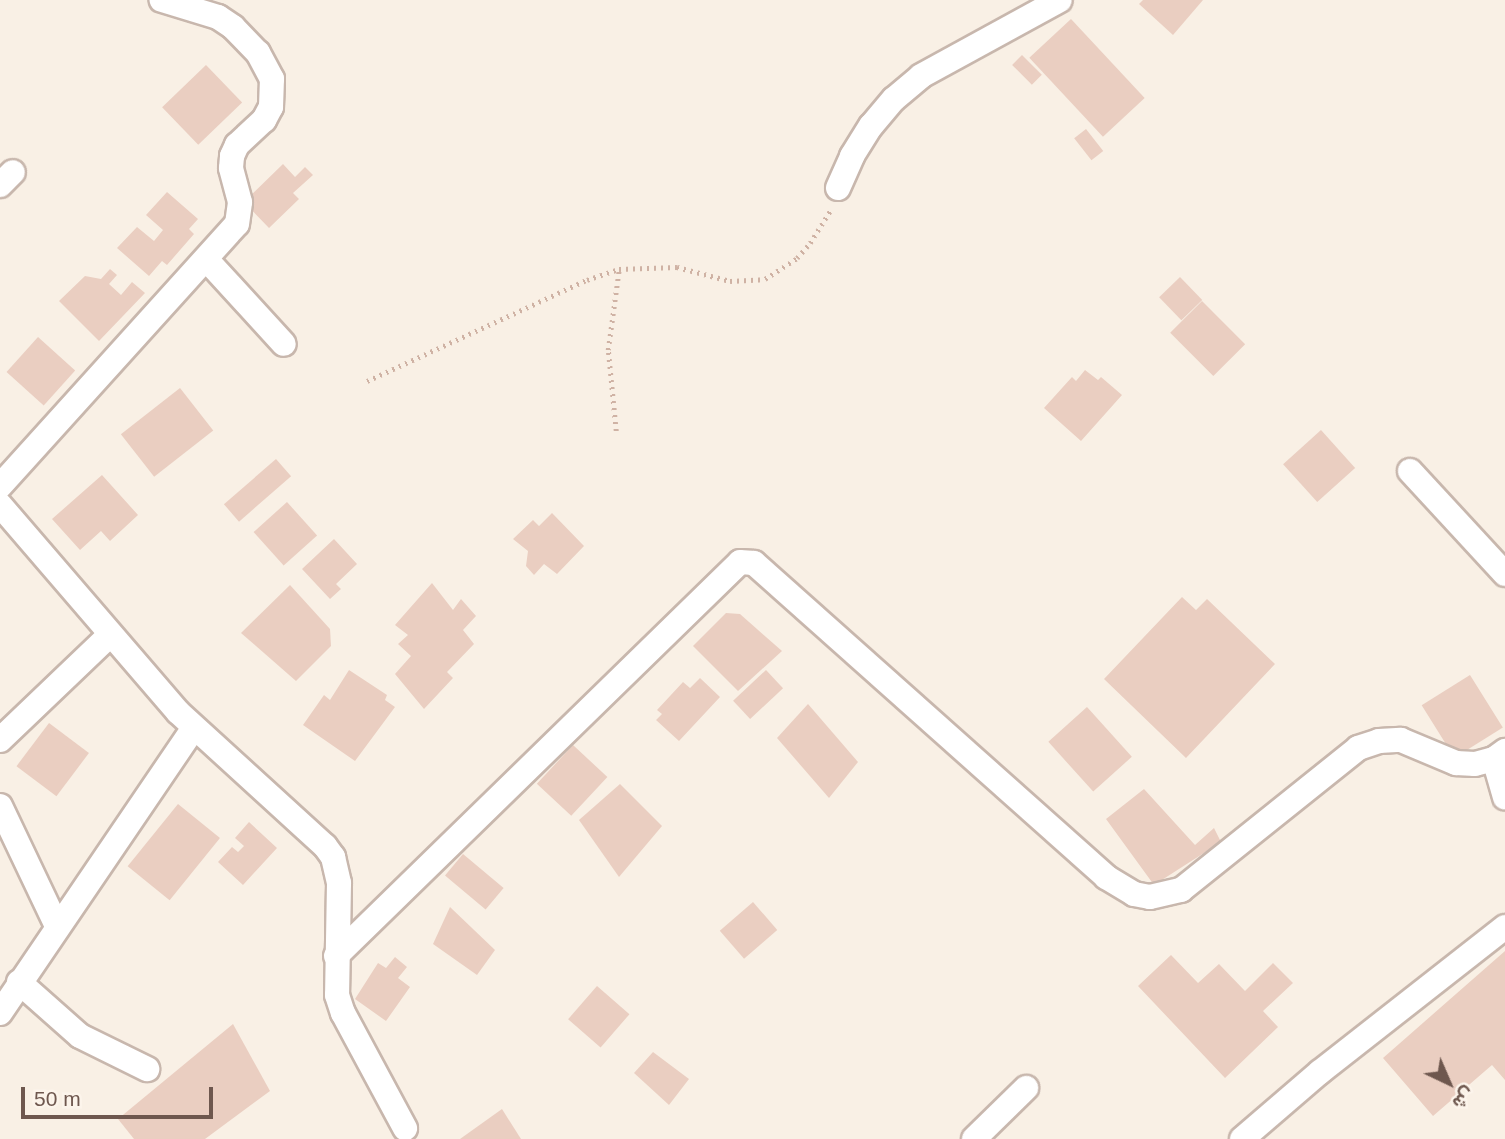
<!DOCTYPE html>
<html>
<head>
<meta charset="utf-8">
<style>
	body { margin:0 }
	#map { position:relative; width:1505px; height:1139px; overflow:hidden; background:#f9f0e5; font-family:Helvetica,Vazirmatn,sans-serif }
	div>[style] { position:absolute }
	.building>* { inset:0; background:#eacec1; transform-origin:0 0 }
	.path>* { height:4.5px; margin-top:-2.25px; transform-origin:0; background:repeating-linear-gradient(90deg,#cfb2a4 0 2px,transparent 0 7px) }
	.roads { filter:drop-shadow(2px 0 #c8b7ad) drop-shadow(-2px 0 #c8b7ad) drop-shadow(0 2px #c8b7ad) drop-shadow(0 -2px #c8b7ad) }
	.minor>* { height:24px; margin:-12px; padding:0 12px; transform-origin:12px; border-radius:12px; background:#fff }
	span { translate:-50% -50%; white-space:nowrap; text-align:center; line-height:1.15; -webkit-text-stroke:5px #fcf4eb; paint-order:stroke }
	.north { position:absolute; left:1414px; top:1048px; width:70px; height:70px; -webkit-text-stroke:5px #fcf4eb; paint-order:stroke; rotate:136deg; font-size:19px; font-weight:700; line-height:28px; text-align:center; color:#6e574e }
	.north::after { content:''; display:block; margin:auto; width:24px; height:32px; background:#6e574e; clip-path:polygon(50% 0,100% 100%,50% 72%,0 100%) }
	.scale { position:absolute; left:21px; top:1087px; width:192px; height:32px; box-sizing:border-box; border:4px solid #6e574e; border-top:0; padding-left:9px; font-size:21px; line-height:24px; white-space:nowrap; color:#6e574e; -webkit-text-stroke:5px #fcf4eb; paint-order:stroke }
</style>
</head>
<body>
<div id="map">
	<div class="building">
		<i style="clip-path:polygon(1143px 0,1203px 0,1173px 35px,1139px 4px)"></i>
		<i style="left:1071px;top:19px;width:108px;height:57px;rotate:47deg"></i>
		<i style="left:1022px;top:55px;width:28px;height:14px;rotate:45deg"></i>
		<i style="left:206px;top:65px;width:52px;height:61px;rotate:46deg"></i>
		<i style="left:1086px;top:129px;width:28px;height:15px;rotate:52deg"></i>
		<i style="clip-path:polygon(283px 164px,295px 177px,305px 167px,313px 175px,293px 193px,299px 199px,269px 228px,244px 202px)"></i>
		<i style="clip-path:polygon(167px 192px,198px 219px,189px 229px,194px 234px,167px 265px,162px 261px,149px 276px,117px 248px,137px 227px,154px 241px,163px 230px,146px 215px)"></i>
		<i style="clip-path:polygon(110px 269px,117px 275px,109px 284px,121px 295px,132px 282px,145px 293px,99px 341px,59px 301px,85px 276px,101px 279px)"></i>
		<i style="left:1180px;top:277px;width:32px;height:29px;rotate:46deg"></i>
		<i style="left:1202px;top:301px;width:61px;height:45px;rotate:45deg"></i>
		<i style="left:38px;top:337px;width:50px;height:47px;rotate:42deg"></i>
		<i style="clip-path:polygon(1085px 370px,1098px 380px,1101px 377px,1122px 395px,1081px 441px,1044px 408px,1072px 377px,1076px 381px)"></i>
		<i style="left:180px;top:388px;width:54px;height:75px;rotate:52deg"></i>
		<i style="left:1321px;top:430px;width:51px;height:51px;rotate:48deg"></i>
		<i style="left:276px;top:459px;width:23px;height:69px;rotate:49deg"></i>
		<i style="clip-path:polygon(102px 475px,138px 515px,110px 541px,101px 531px,80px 550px,52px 519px)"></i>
		<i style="left:287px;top:502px;width:45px;height:45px;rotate:48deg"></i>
		<i style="clip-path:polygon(552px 513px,584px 546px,557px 574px,544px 564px,534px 575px,526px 566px,528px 551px,513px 539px,533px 520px,539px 526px)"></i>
		<i style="clip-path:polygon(334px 539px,357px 564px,336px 584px,341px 589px,330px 599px,302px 569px)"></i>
		<i style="clip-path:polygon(432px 583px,453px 610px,461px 599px,476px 616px,463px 630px,474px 644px,447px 672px,453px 678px,424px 709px,395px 674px,411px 656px,398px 644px,408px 635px,395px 625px)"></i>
		<i style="clip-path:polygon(290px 585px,330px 629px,331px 646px,296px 681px,241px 633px)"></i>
		<i style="clip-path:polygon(1182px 597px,1196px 610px,1207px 599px,1275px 664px,1186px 758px,1104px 679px)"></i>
		<i style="clip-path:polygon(726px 613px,740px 614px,782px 651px,738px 691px,693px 646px)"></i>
		<i style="clip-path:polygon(349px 670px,387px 695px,385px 700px,395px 707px,355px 761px,303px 725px,324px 695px,330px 700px)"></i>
		<i style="left:766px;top:670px;width:25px;height:45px;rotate:47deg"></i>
		<i style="left:1470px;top:675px;width:62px;height:57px;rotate:58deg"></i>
		<i style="clip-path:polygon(700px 678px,720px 697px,679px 741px,656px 720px,662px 714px,657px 710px,683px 682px,690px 688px)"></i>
		<i style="clip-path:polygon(808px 704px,858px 762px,829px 798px,777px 738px)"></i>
		<i style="left:1087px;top:707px;width:67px;height:52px;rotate:48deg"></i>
		<i style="left:49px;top:723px;width:50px;height:54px;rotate:37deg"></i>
		<i style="left:573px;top:745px;width:47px;height:53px;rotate:43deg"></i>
		<i style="clip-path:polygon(620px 784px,662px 826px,619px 877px,579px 820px)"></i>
		<i style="clip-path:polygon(1144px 789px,1195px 845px,1214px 828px,1221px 842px,1154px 885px,1106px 819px)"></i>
		<i style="left:178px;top:804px;width:54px;height:80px;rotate:39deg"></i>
		<i style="clip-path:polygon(249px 822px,277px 848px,243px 885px,218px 862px,232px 847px,238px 852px,244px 846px,235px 838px)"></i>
		<i style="left:463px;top:854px;width:53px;height:28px;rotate:40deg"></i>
		<i style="left:753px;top:902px;width:37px;height:44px;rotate:49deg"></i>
		<i style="clip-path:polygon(450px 907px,495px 950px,477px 975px,433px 944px)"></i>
		<i style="clip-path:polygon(1505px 951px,1505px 1080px,1492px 1065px,1433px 1116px,1383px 1058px)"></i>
		<i style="clip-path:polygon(1171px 955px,1198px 983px,1219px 964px,1245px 991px,1273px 963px,1293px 983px,1263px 1011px,1278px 1027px,1225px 1078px,1138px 986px)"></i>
		<i style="clip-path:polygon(395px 957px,407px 967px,398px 978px,410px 987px,386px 1021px,355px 999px,378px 963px,386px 968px)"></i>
		<i style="left:597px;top:986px;width:43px;height:44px;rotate:41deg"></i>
		<i style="clip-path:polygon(233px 1024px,270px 1091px,205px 1139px,134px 1139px,118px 1119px)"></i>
		<i style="clip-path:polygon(653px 1052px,689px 1079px,669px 1105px,634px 1073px)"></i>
		<i style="clip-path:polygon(502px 1109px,521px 1139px,460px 1139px)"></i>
	</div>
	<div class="path">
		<i style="left:367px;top:381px;width:242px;rotate:-24.7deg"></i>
		<i style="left:587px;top:280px;width:34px;rotate:-19deg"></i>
		<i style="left:619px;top:269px;width:58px;rotate:-2deg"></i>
		<i style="left:677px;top:267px;width:55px;rotate:14.8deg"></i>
		<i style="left:730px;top:281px;width:35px;rotate:-3deg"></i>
		<i style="left:765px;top:279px;width:38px;rotate:-33deg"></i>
		<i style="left:797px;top:258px;width:20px;rotate:-49deg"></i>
		<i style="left:810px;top:243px;width:40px;rotate:-58deg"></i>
		<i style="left:616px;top:431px;width:81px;rotate:-95.6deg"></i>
		<i style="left:608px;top:350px;width:81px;rotate:-82.2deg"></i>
	</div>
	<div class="roads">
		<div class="minor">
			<i style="left:0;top:185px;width:18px;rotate:-45deg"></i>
			<i style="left:838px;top:188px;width:35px;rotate:-66deg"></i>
			<i style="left:852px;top:156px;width:36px;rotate:-58deg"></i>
			<i style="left:871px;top:126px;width:35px;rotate:-50deg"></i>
			<i style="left:894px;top:99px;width:35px;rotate:-40deg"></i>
			<i style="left:921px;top:76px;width:158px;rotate:-28.7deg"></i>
			<i style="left:206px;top:259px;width:115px;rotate:47.5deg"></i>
			<i style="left:1410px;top:471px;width:140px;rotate:47.3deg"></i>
			<i style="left:0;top:486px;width:353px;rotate:-47.9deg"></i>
			<i style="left:237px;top:224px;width:22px;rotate:-82deg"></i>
			<i style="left:240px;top:202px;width:35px;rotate:-105deg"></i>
			<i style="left:231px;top:168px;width:12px;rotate:-85deg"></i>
			<i style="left:232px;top:156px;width:12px;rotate:-66deg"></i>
			<i style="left:237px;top:145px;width:37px;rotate:-43deg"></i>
			<i style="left:264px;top:120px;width:15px;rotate:-62deg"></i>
			<i style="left:271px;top:107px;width:28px;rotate:-88deg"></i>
			<i style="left:272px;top:79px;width:30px;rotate:-118deg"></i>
			<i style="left:258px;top:53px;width:36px;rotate:-134deg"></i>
			<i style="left:233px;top:27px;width:18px;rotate:-146deg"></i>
			<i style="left:218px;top:17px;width:59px;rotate:-163.1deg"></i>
			<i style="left:0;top:505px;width:273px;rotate:49.3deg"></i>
			<i style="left:178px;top:712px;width:199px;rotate:42.4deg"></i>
			<i style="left:325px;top:846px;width:14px;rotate:54deg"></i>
			<i style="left:333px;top:857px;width:27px;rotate:77deg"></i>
			<i style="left:339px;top:883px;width:112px;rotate:91deg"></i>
			<i style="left:337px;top:995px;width:19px;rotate:72deg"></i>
			<i style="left:343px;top:1013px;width:131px;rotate:61.7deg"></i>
			<i style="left:0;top:740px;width:152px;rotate:-43.7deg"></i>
			<i style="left:1494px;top:759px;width:40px;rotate:74deg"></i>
			<i style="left:0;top:806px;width:133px;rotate:64.6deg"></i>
			<i style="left:336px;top:956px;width:564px;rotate:-44.28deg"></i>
			<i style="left:740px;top:562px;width:14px;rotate:4deg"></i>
			<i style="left:754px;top:563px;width:472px;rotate:41.7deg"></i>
			<i style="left:1106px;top:877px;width:33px;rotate:31deg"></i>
			<i style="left:1134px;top:894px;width:16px;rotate:11deg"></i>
			<i style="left:1150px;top:897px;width:32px;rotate:-13deg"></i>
			<i style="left:1181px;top:890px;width:227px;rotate:-38.7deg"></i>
			<i style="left:1358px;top:748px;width:22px;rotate:-18deg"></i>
			<i style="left:1379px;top:741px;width:22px;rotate:-3deg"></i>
			<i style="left:1401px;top:740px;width:60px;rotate:22.7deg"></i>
			<i style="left:1456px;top:763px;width:19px;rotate:3deg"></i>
			<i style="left:1475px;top:764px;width:20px;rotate:-15deg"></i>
			<i style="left:1494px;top:759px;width:14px;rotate:-36deg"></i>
			<i style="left:19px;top:982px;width:81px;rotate:41.5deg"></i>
			<i style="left:80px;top:1036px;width:75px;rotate:26.2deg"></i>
			<i style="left:0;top:1013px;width:345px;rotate:-55.8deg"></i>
			<i style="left:974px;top:1139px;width:73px;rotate:-44.4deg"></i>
			<i style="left:1242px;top:1139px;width:103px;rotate:-40.7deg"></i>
			<i style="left:1320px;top:1072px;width:235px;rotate:-38.1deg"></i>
		</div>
	</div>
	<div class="north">ش</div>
	<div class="scale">50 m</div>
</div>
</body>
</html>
